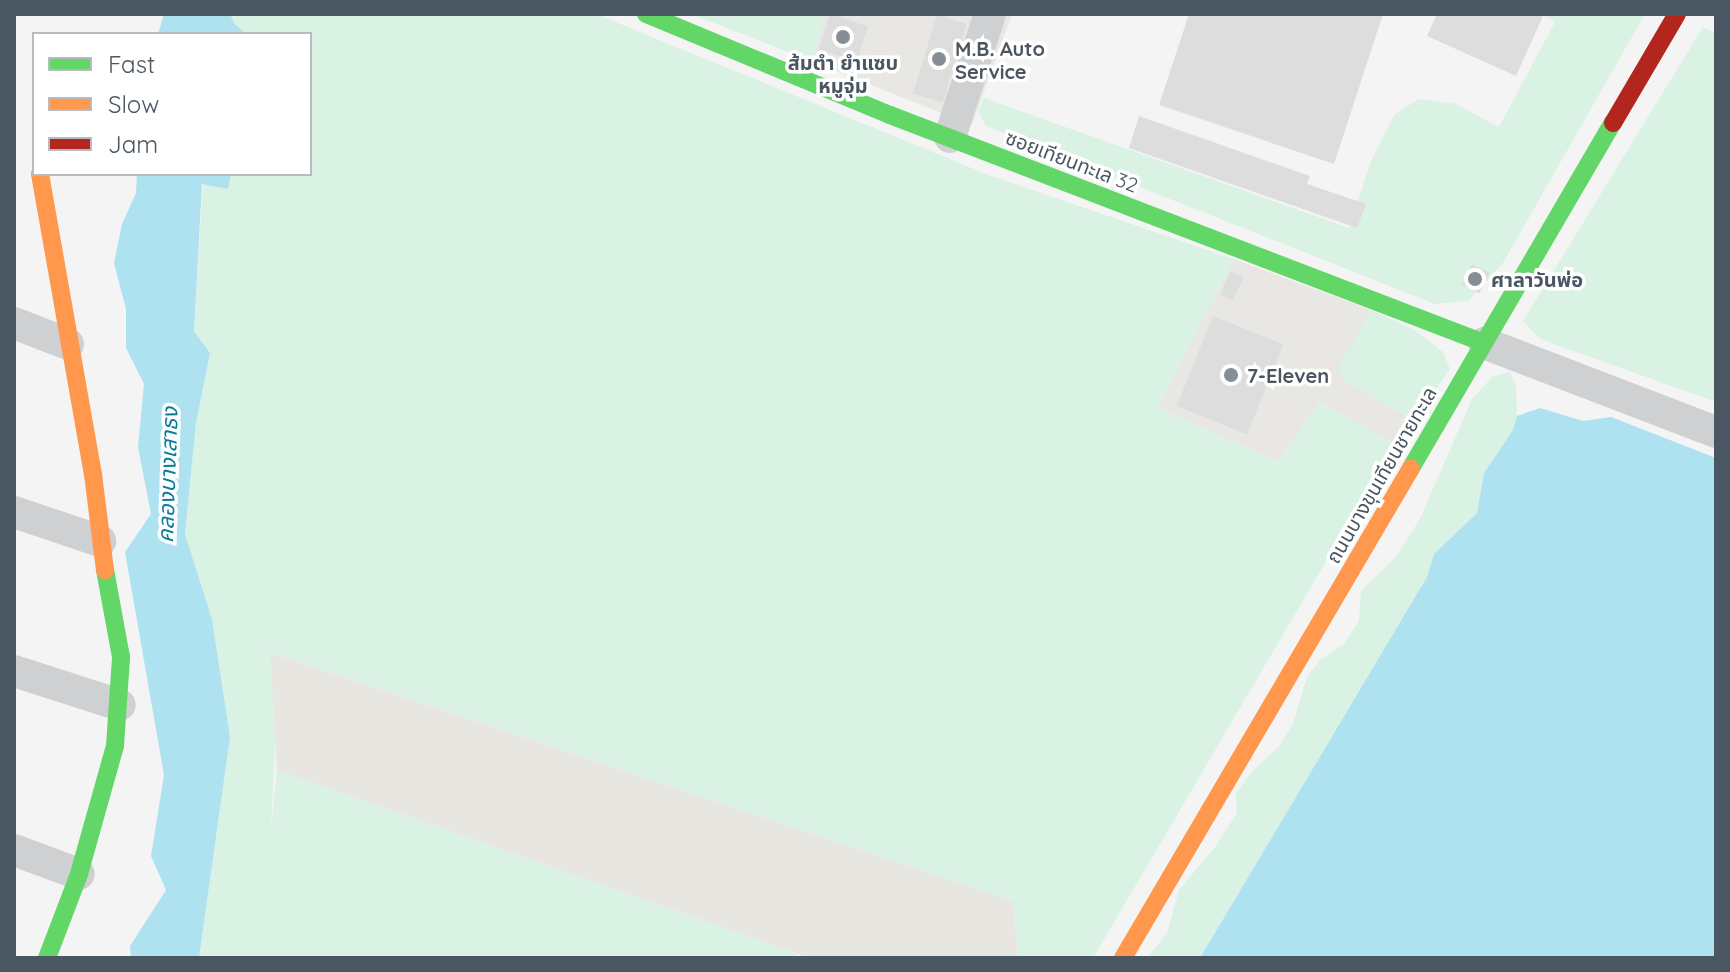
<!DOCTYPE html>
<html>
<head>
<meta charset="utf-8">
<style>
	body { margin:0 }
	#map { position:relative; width:1730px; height:972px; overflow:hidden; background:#f4f4f4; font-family:Quicksand,"Noto Sans Thai",sans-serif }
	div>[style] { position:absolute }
	.commercial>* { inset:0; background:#e8e7e3 }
	.green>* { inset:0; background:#d9f2e3 }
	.sand>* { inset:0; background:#e7e6e1 }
	.water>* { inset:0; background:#aee2f0 }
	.building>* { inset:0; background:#ddddde; transform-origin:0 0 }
	.street>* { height:32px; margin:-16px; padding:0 16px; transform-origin:16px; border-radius:16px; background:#ced0d2 }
	.fast>* { height:18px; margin:-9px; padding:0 9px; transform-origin:9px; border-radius:9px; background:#63d668 }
	.slow>* { height:18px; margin:-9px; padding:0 9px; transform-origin:9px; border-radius:9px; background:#ff974d }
	.jam>* { height:18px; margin:-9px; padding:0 9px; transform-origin:9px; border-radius:9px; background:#b3261e }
	.dots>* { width:22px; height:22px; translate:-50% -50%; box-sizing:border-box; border:4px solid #fff; border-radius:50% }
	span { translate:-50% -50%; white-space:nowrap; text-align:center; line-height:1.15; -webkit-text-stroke:7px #fff; paint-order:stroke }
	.poi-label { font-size:20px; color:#4a5661; font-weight:700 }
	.left { translate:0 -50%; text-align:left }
	.street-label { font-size:20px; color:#4a5661 }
	.water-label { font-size:22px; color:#0c7c9b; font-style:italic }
	.frame { position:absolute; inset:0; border:16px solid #4a5661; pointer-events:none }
	.legend { position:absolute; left:32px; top:32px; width:280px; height:144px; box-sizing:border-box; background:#fff; border:2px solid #b7bbc0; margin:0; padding:10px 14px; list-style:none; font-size:24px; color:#4a5661 }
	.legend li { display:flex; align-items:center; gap:16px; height:40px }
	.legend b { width:40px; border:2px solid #b7bbc0 }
</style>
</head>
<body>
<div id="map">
	<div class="commercial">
		<i style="clip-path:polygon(825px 14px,1012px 14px,972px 125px,811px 61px)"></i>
		<i style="clip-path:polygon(1234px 259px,1371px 310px,1347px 382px,1414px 421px,1395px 444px,1319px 402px,1278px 462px,1158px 408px)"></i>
	</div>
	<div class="green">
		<i style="clip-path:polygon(230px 14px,596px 14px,991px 176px,1234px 259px,1158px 408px,1278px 462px,1319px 402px,1395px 444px,1093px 958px,1018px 958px,1013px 901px,271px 652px,275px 746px,271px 830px,277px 770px,797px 954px,794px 958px,199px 958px,230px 737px,212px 619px,185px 534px,196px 423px,210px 353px,194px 331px,203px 184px,227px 188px,231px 174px,310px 174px,310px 34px,246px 34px,233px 23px)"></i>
		<i style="clip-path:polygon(691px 14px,825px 14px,811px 61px)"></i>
		<i style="clip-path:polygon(1541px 14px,1645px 14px,1503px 263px,1468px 301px,1435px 304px,986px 126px,978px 111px,984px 98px,1349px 228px,1371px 161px,1395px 114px,1419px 99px,1456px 104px,1499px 127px,1555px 22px)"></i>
		<i style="clip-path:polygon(1703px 27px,1716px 34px,1716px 402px,1540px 339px,1523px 321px)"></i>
		<i style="clip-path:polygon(1371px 310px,1413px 329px,1443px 352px,1450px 369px,1414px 421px,1347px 382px,1338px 369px)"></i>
		<i style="clip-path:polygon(1510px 372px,1516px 385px,1517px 416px,1513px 430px,1484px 473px,1477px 513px,1434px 554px,1427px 577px,1200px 958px,1147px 958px,1167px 933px,1179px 890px,1215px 847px,1237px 813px,1236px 793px,1251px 773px,1279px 746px,1293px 724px,1307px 677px,1321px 659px,1343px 645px,1359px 621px,1361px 591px,1394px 559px,1420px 519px,1472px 399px,1493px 376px)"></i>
	</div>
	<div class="sand">
		<i style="clip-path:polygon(270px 652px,1013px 901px,1018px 958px,809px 958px,277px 770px)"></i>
	</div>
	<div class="water">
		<i style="clip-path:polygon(164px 14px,230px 14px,234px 23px,246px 34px,158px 34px)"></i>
		<i style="clip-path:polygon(137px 174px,231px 174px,228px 189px,202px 184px,194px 331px,210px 353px,196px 423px,185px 534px,212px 619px,230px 737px,199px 958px,131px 958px,130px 946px,166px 890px,151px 856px,164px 775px,125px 552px,151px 514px,138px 447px,144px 384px,126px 348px,126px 309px,114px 263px,122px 224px,136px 193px)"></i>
		<i style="clip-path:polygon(1540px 408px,1583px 421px,1611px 417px,1716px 458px,1716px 958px,1200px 958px,1427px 577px,1434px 554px,1477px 513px,1484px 473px,1513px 430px,1517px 416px)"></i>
	</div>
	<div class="building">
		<i style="left:830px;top:14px;width:40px;height:37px;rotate:18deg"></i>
		<i style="clip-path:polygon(1189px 14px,1383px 14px,1334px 164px,1159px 105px)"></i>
		<i style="clip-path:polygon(1437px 14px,1544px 14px,1516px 76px,1427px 36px)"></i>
		<i style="left:937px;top:15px;width:31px;height:82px;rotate:17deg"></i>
		<i style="clip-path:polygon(1139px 116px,1310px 176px,1307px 184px,1366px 204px,1357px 228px,1129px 148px)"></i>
		<i style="left:1472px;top:264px;width:20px;height:23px;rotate:27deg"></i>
		<i style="left:1231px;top:271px;width:14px;height:26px;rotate:25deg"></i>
		<i style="left:1213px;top:316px;width:76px;height:97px;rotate:22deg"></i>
	</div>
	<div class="street">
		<i style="left:950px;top:137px;width:129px;rotate:-72deg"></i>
		<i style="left:14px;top:323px;width:58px;rotate:21.3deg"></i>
		<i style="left:1484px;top:343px;width:248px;rotate:21deg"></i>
		<i style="left:14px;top:512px;width:91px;rotate:18.6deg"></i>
		<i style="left:14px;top:671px;width:111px;rotate:17.8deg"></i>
		<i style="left:14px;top:850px;width:69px;rotate:20.3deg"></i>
	</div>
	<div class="fast">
		<i style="left:646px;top:14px;width:264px;rotate:22.5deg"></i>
		<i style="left:890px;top:115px;width:636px;rotate:21deg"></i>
		<i style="left:1411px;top:468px;width:400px;rotate:-59.7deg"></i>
		<i style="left:47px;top:958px;width:90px;rotate:-69.1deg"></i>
		<i style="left:79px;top:874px;width:133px;rotate:-74.3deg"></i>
		<i style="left:115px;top:746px;width:89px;rotate:-86.1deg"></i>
		<i style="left:121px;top:657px;width:88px;rotate:-100.4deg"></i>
	</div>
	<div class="slow">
		<i style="left:40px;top:174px;width:305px;rotate:80deg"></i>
		<i style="left:93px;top:474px;width:97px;rotate:82.9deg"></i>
		<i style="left:1123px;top:958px;width:568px;rotate:-59.55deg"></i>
	</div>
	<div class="jam">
		<i style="left:1613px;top:123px;width:126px;rotate:-59.6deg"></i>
	</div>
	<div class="dots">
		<i style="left:843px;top:37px;background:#868d94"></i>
		<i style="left:939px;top:59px;background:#868d94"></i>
		<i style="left:1475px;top:279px;background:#868d94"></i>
		<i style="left:1231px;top:375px;background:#868d94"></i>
	</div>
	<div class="poi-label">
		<span class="left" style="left:955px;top:60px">M.B. Auto<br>Service</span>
		<span style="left:843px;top:74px">ส้มตำ ยำแซบ<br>หมูจุ่ม</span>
		<span class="left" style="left:1491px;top:279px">ศาลาวันพ่อ</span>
		<span class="left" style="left:1247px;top:375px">7-Eleven</span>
	</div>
	<div class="street-label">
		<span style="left:1072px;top:161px;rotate:21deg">ซอยเทียนทะเล 32</span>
		<span style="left:1381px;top:475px;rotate:-60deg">ถนนบางขุนเทียนชายทะเล</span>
	</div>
	<div class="water-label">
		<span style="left:168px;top:475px;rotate:-88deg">คลองบางเสาธง</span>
	</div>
	<div class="frame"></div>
	<ul class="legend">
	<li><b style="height:10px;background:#63d668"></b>Fast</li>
	<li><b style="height:10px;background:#ff974d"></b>Slow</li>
	<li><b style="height:10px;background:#b3261e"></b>Jam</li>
	</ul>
</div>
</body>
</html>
